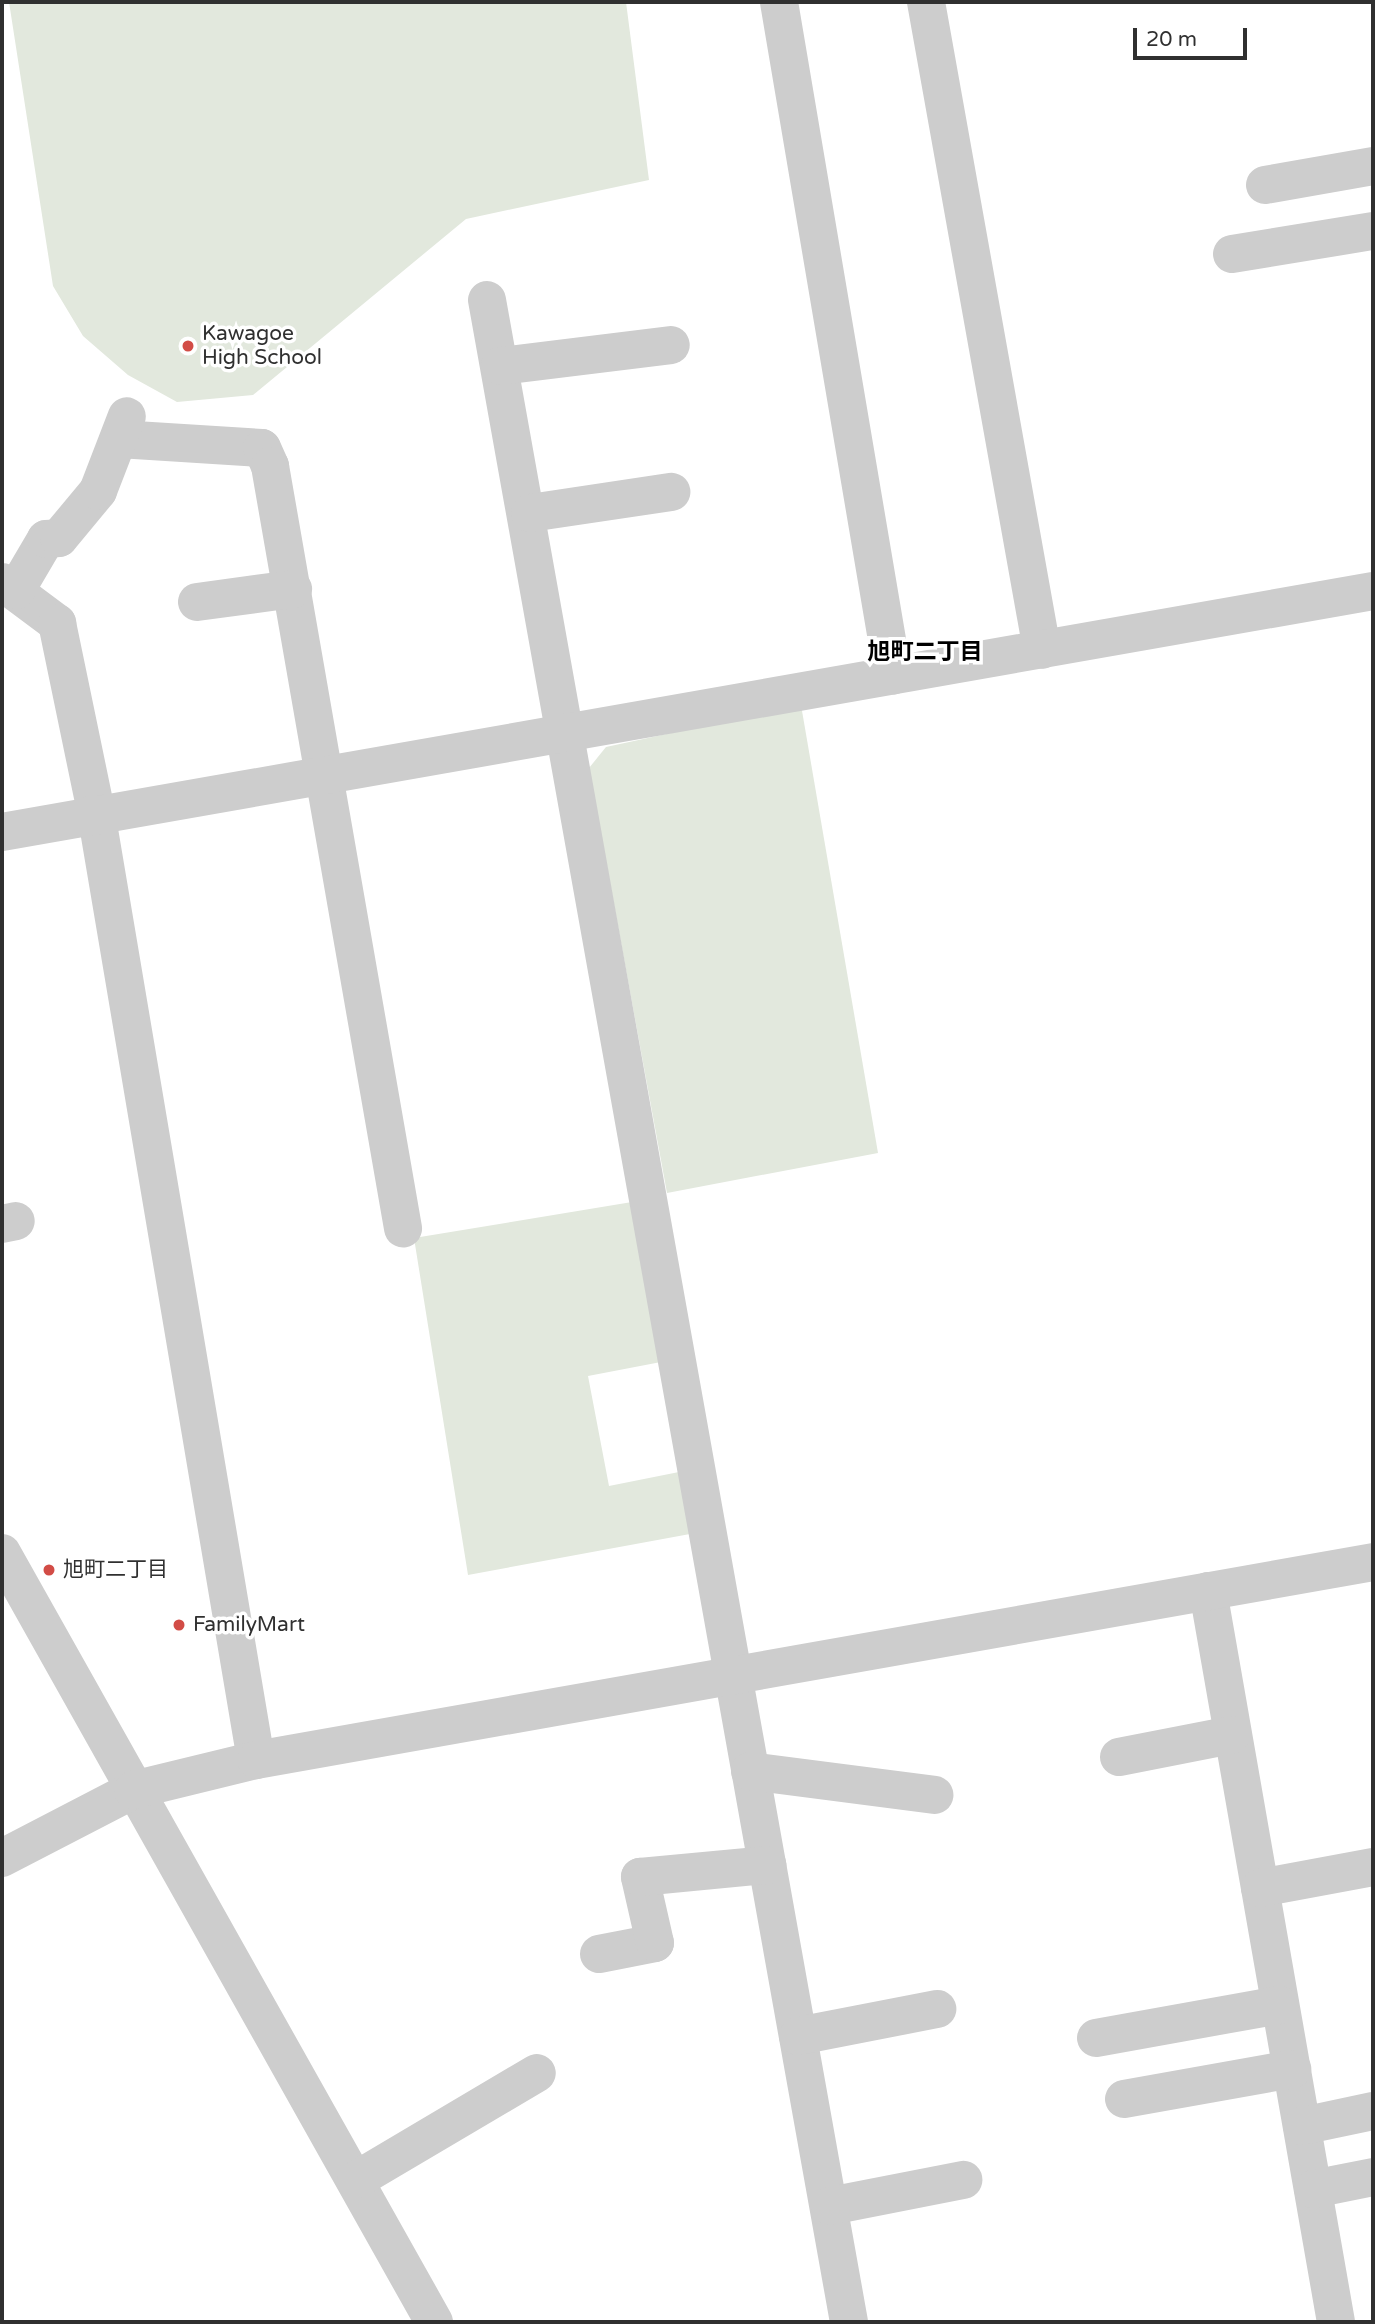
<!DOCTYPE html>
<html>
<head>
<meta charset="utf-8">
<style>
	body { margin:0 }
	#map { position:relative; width:1375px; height:2324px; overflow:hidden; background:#fff; font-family:"Varela Round","Noto Sans JP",sans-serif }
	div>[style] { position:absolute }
	.green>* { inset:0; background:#e2e8dd }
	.minor>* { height:38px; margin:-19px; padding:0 19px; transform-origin:19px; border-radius:19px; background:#cdcdcd }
	.dots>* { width:19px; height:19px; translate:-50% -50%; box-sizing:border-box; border:4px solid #fff; border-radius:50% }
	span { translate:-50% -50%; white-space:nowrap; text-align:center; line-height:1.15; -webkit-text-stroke:7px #fff; paint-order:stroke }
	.poi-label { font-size:21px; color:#303030 }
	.left { translate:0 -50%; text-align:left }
	.neighbourhood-label { font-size:23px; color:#000; font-weight:700 }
	.frame { position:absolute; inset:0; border:4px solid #303030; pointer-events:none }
	.scale { position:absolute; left:1133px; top:28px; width:114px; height:32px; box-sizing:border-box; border:4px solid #303030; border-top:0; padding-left:9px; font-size:21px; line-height:24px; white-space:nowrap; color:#303030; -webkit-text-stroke:5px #fff; paint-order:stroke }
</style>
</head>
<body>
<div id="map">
	<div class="green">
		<i style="clip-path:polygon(9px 2px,626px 2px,649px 180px,466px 219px,253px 395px,177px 402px,128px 375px,83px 336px,53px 286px)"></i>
		<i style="clip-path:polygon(801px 705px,878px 1153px,667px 1193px,589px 768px,606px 747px)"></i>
		<i style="clip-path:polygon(632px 1202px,661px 1362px,588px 1376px,609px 1486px,679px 1472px,690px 1534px,468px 1575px,414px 1238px)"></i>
	</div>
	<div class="minor">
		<i style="left:779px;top:2px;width:683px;rotate:80.39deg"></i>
		<i style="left:926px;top:2px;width:658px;rotate:79.85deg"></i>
		<i style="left:1265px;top:185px;width:110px;rotate:-10deg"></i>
		<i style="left:1232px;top:254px;width:143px;rotate:-9.3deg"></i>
		<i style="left:487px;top:300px;width:2054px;rotate:79.85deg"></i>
		<i style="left:500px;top:366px;width:172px;rotate:-7deg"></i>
		<i style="left:119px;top:439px;width:143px;rotate:3.6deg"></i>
		<i style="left:262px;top:448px;width:20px;rotate:66deg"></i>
		<i style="left:270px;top:466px;width:774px;rotate:80.1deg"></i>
		<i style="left:530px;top:513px;width:143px;rotate:-8.5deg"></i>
		<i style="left:2px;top:582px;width:69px;rotate:36.7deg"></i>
		<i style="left:57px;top:623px;width:193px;rotate:78.3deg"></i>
		<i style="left:96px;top:812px;width:961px;rotate:80.42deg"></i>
		<i style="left:16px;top:590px;width:59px;rotate:-59.5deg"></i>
		<i style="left:46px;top:539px;width:13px;rotate:-4deg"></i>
		<i style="left:59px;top:538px;width:61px;rotate:-50.3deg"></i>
		<i style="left:98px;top:491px;width:80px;rotate:-68.9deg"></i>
		<i style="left:197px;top:602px;width:97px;rotate:-7.7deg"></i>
		<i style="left:2px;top:832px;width:1392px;rotate:-9.97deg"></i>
		<i style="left:2px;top:1224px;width:14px;rotate:-12deg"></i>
		<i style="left:2px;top:1553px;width:882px;rotate:60.67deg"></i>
		<i style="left:1208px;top:1591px;width:742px;rotate:80.07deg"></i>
		<i style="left:1119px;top:1757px;width:114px;rotate:-11.1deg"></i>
		<i style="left:750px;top:1771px;width:186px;rotate:7.4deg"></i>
		<i style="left:2px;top:1858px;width:148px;rotate:-27.4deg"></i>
		<i style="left:133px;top:1790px;width:127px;rotate:-13.7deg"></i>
		<i style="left:256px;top:1760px;width:1134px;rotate:-10.05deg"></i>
		<i style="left:1260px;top:1888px;width:115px;rotate:-10.5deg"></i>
		<i style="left:599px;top:1954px;width:57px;rotate:-11.1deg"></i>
		<i style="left:655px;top:1943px;width:68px;rotate:-102.8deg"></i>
		<i style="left:640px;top:1877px;width:128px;rotate:-5.4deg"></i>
		<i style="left:798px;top:2036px;width:142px;rotate:-11deg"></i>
		<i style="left:1096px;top:2038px;width:187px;rotate:-10.2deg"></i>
		<i style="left:1124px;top:2099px;width:171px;rotate:-10.1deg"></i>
		<i style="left:1302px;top:2126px;width:73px;rotate:-11.9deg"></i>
		<i style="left:356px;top:2180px;width:210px;rotate:-30.6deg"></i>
		<i style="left:1313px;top:2189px;width:61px;rotate:-11.3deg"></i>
		<i style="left:830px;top:2206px;width:136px;rotate:-11.1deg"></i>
	</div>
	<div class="dots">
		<i style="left:188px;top:346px;background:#d24c46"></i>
		<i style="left:49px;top:1570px;background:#d24c46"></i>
		<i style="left:179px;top:1625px;background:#d24c46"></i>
	</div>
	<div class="poi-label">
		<span class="left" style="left:202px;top:346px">Kawagoe<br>High School</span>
		<span class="left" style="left:63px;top:1570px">旭町二丁目</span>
		<span class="left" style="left:193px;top:1625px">FamilyMart</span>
	</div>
	<div class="neighbourhood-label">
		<span style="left:925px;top:652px">旭町二丁目</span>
	</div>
	<div class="frame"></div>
	<div class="scale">20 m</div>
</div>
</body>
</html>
